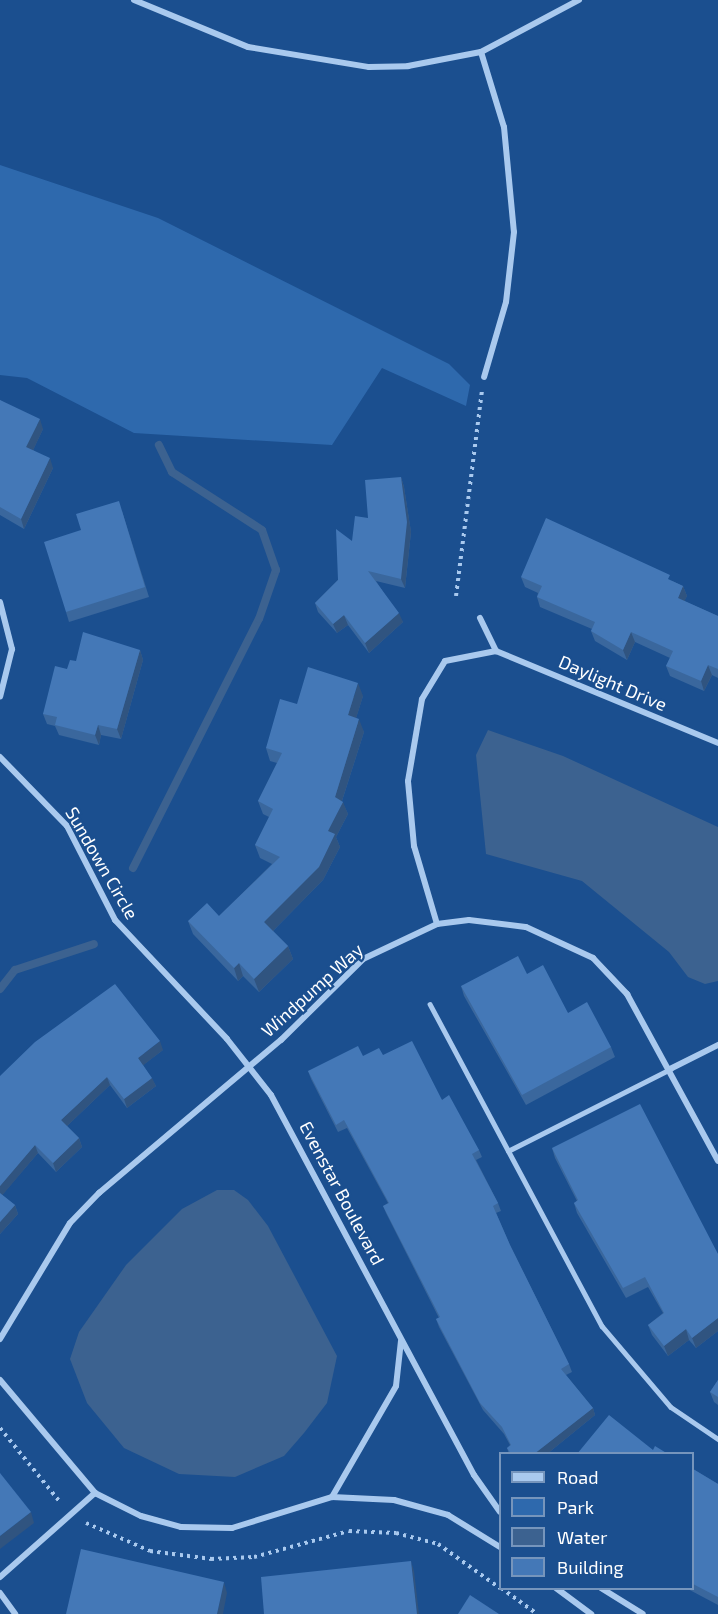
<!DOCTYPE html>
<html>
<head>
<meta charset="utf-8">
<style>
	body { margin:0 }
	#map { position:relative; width:718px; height:1614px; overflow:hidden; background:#1b4f8f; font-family:"Exo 2",sans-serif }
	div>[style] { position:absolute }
	.green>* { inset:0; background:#2e69ad }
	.water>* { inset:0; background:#3c6290 }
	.stream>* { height:8px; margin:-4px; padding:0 4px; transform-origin:4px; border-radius:4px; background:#3c6290 }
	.path>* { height:4px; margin-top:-2px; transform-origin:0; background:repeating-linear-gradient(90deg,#a9c9ee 0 3px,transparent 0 7.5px) }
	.service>* { height:4.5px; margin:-2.25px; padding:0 2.25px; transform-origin:2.25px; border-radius:2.25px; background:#a9c9ee }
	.minor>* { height:6px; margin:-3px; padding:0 3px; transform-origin:3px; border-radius:3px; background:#a9c9ee }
	.wall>* { inset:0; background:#3a679d }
	.shaded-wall>* { inset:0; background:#305480 }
	.building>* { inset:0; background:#4478b7 }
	span { translate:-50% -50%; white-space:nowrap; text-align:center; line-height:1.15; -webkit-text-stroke:4.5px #1b4f8f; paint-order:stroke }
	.street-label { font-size:18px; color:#fff }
	.legend { position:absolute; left:499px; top:1452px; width:195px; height:138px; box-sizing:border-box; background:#1b4f8f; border:2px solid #7695bc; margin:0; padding:8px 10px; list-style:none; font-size:18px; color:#fff }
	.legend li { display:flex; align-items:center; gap:12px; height:30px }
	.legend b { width:30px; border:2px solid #7695bc }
</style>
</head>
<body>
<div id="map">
	<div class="green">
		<i style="clip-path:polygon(0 165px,158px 218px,449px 364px,470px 385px,466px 406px,382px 368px,332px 445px,134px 433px,27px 378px,0 375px)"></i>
	</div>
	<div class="water">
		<i style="clip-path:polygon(488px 730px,563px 756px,718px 827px,718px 981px,705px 984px,688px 977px,669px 952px,582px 881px,486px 854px,476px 755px)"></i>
		<i style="clip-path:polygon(217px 1190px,234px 1190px,248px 1200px,268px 1226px,337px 1356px,327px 1403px,304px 1433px,284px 1456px,235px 1477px,179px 1474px,124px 1448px,87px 1403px,70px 1359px,79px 1332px,126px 1265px,182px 1209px)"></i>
	</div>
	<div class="stream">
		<i style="left:133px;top:868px;width:279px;rotate:-63.2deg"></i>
		<i style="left:259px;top:619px;width:52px;rotate:-70.9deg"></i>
		<i style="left:276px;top:570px;width:42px;rotate:-109.3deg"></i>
		<i style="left:262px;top:530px;width:107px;rotate:-147.2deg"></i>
		<i style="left:172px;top:472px;width:30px;rotate:-116deg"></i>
		<i style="left:0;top:989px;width:24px;rotate:-52deg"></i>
		<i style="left:15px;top:970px;width:83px;rotate:-18.2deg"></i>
	</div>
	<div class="path">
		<i style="left:456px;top:596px;width:207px;rotate:-82.8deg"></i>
		<i style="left:0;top:1428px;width:95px;rotate:51deg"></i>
		<i style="left:86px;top:1523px;width:70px;rotate:23.6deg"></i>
		<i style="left:150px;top:1551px;width:62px;rotate:7.5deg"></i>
		<i style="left:211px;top:1559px;width:43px;rotate:-2.7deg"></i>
		<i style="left:254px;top:1557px;width:98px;rotate:-15.3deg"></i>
		<i style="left:349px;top:1531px;width:47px;rotate:2.4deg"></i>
		<i style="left:396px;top:1533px;width:43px;rotate:14.7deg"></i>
		<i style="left:438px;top:1544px;width:76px;rotate:35.4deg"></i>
		<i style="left:501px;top:1588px;width:44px;rotate:35.8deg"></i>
	</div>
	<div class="service">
		<i style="left:430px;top:1004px;width:365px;rotate:61.9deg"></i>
		<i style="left:602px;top:1326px;width:106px;rotate:49.6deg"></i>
		<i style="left:671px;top:1407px;width:57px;rotate:34.2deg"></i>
		<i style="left:508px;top:1151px;width:182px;rotate:-26.8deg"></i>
	</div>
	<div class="minor">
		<i style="left:134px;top:0;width:123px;rotate:22.4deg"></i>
		<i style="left:248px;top:47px;width:123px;rotate:9.4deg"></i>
		<i style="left:369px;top:67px;width:39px;rotate:-1deg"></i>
		<i style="left:408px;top:66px;width:74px;rotate:-10.9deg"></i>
		<i style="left:481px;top:52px;width:111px;rotate:-28deg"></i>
		<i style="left:481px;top:52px;width:78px;rotate:73deg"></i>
		<i style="left:504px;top:127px;width:105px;rotate:84.6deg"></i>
		<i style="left:514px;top:232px;width:70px;rotate:96.5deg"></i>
		<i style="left:506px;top:302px;width:78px;rotate:106.3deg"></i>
		<i style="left:0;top:602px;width:49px;rotate:75.7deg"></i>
		<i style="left:12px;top:649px;width:49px;rotate:104deg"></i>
		<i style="left:480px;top:618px;width:37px;rotate:64deg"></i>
		<i style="left:0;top:757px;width:96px;rotate:45.8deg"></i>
		<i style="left:67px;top:826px;width:106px;rotate:62.9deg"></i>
		<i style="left:115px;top:920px;width:163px;rotate:46.7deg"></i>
		<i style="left:227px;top:1039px;width:71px;rotate:51.8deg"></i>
		<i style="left:271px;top:1095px;width:431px;rotate:61.9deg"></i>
		<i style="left:474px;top:1475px;width:45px;rotate:54.9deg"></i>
		<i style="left:437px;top:924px;width:81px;rotate:-106.4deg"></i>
		<i style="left:414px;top:846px;width:65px;rotate:-95.3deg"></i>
		<i style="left:408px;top:781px;width:83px;rotate:-80.3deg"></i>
		<i style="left:422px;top:699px;width:44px;rotate:-58.8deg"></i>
		<i style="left:445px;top:661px;width:52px;rotate:-11.1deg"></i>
		<i style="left:496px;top:651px;width:240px;rotate:22.5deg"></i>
		<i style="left:670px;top:1069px;width:54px;rotate:-26.6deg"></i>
		<i style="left:0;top:1339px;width:135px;rotate:-58.9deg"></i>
		<i style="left:70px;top:1223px;width:42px;rotate:-46deg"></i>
		<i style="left:99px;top:1193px;width:238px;rotate:-40.1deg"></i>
		<i style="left:281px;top:1040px;width:115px;rotate:-44.6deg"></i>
		<i style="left:363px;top:959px;width:82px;rotate:-25.3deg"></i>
		<i style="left:437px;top:924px;width:32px;rotate:-7deg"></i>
		<i style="left:469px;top:920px;width:57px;rotate:7deg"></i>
		<i style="left:526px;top:927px;width:74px;rotate:24.8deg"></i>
		<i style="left:593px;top:958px;width:50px;rotate:46.6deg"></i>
		<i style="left:627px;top:994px;width:190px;rotate:61.4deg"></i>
		<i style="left:0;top:1380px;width:148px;rotate:49.9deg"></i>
		<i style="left:95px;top:1493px;width:51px;rotate:26.6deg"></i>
		<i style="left:141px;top:1516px;width:41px;rotate:15.4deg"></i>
		<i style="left:181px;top:1527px;width:51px;rotate:1.1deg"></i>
		<i style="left:232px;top:1528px;width:105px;rotate:-17.2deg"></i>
		<i style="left:332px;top:1497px;width:62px;rotate:2.8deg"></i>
		<i style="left:394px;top:1500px;width:56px;rotate:15.5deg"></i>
		<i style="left:448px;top:1515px;width:61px;rotate:31.6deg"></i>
		<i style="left:332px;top:1497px;width:128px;rotate:-60deg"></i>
		<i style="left:396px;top:1386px;width:45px;rotate:-83.7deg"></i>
		<i style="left:0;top:1577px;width:127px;rotate:-41.5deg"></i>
		<i style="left:556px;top:1588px;width:44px;rotate:36.6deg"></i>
		<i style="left:601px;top:1588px;width:49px;rotate:31.8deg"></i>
		<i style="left:0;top:1593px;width:26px;rotate:54deg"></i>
	</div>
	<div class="wall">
		<i style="clip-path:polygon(0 400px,43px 429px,33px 450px,53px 468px,24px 529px,0 515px)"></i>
		<i style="clip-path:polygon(401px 477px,404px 487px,411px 532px,405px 588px,376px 581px,403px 622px,369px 653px,348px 625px,337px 633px,318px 612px,315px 603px,338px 580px,352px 541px,368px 518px)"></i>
		<i style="clip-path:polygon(122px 511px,149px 597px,69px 622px,66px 612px,81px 530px)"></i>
		<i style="clip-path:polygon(521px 577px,672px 581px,683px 586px,687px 596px,684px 601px,718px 616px,718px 678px,712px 675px,704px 691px,670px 676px,666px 666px,670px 658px,635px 642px,627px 660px,595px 641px,591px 631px,592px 629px,540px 607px,537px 597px,538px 593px,525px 587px)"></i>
		<i style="clip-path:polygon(140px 650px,143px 660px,121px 739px,101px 735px,99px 745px,59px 735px,55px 726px,47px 724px,43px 714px,67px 669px,76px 661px)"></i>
		<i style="clip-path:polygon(363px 696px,356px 718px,364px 732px,342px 801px,348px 814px,336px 837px,340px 847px,323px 880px,273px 931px,288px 946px,293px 959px,259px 992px,243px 976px,238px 981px,193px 934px,188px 921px,219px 916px,272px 864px,260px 858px,255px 845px,269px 817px,263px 814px,258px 801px,277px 763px,270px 761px,266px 748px,297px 704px)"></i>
		<i style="clip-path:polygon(527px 974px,568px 1013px,611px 1047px,615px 1057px,526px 1105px,464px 996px,461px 986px)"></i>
		<i style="clip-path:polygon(163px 1050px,143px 1065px,156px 1086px,127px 1108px,110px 1085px,67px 1126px,79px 1138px,82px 1147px,56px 1172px,38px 1153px,2px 1195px,15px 1205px,18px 1214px,0 1234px,0 1076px)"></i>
		<i style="clip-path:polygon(383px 1055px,442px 1100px,479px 1150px,482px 1157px,476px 1160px,498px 1203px,501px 1211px,496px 1213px,510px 1245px,569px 1364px,572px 1372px,566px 1375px,593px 1408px,595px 1415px,547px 1454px,509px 1454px,507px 1448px,510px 1445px,504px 1434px,483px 1410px,439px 1327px,436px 1319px,439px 1318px,386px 1213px,383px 1206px,388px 1203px,347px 1128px,338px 1132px,311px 1079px,308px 1071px,363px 1056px)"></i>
		<i style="clip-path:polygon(552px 1148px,718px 1254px,718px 1331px,696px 1348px,689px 1340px,668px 1356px,652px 1335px,648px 1325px,663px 1313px,648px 1287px,626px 1298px,577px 1213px,574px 1203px,577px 1201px,555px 1158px)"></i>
		<i style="clip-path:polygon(718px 1380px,718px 1405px,714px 1402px,710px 1392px)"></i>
		<i style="clip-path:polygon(693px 1469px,718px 1484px,718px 1605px,686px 1588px,693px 1588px)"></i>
	</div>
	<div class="shaded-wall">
		<i style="clip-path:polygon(40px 419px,43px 429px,30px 457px,26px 447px)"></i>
		<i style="clip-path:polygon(50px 458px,53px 468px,24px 529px,21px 519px)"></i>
		<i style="clip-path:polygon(401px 477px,404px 487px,411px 532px,405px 588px,401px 579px)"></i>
		<i style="clip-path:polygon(683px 586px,687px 596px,681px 608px,678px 598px)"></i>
		<i style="clip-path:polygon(399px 613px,403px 622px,369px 653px,365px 643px)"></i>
		<i style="clip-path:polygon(344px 615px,348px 625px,337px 633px,333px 624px)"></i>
		<i style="clip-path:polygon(631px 632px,635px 642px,627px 660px,623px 650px)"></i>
		<i style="clip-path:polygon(140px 650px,143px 660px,121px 739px,117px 729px)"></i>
		<i style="clip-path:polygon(708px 665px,712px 675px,704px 691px,701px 681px)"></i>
		<i style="clip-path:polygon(358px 683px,363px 696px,353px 728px,348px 715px)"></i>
		<i style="clip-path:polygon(359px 719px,364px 732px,340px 807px,343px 802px,348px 814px,336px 837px,340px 847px,323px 880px,269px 935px,264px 922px,328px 831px,335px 797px)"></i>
		<i style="clip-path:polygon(98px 725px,101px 735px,99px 745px,95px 735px)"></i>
		<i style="clip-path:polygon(288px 946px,293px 959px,259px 992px,254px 979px)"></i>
		<i style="clip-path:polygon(239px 963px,243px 976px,238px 981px,234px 968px)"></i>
		<i style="clip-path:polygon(160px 1041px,163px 1050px,141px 1067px,138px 1058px)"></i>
		<i style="clip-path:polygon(107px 1077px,110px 1085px,65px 1128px,61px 1120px)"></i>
		<i style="clip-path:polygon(152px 1078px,156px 1086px,127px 1108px,124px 1099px)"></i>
		<i style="clip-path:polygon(79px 1138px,82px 1147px,56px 1172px,53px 1163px)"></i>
		<i style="clip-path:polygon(35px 1145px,38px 1153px,0 1198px,0 1186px)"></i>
		<i style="clip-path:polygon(15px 1205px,18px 1214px,0 1234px,0 1222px)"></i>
		<i style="clip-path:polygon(718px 1318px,718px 1331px,696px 1348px,692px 1338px)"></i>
		<i style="clip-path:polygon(686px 1329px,689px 1340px,668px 1356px,664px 1346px)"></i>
		<i style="clip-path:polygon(593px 1408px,595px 1415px,547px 1454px,534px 1454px)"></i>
		<i style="clip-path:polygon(31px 1512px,34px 1523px,0 1549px,0 1536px)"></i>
		<i style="clip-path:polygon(411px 1561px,414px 1571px,419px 1614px,417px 1614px)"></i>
		<i style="clip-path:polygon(224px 1582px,227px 1593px,223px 1614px,217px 1614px)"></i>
	</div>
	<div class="building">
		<i style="clip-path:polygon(0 400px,40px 419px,26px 447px,50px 458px,21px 519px,0 507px)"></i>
		<i style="clip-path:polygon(401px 477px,407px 522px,401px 579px,368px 571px,399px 613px,365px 643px,344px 615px,333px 624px,315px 603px,338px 580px,336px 529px,352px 541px,355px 516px,368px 518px,365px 480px)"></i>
		<i style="clip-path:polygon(119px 501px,145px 587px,66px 612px,44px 542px,81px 530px,76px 514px)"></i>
		<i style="clip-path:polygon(546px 518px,670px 575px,668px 579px,683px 586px,678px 598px,718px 616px,718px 669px,708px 665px,701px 681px,666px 666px,673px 651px,631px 632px,623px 650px,591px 631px,595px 622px,537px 597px,542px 586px,521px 577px)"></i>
		<i style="clip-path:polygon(83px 632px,140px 650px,117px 729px,98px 725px,95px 735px,55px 725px,57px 717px,43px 714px,55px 666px,67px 669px,70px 660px,76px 661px)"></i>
		<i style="clip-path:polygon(308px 667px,358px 683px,348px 715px,359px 719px,335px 797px,343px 802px,328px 831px,335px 834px,319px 867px,264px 922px,288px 946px,254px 979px,239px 963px,234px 968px,188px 921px,207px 903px,219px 916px,280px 857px,255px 845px,273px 809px,258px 801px,282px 753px,266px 748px,280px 699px,297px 704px)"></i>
		<i style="clip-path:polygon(518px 956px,527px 974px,543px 965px,568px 1013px,587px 1002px,611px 1047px,522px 1095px,461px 986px)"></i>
		<i style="clip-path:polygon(115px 984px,160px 1041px,138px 1058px,152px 1078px,124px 1099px,107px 1077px,61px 1120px,79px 1138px,53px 1163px,35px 1145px,0 1186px,0 1076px,35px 1042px)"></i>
		<i style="clip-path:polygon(412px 1041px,442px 1100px,449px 1095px,479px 1150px,472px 1154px,498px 1203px,493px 1206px,510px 1245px,569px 1364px,561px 1369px,593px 1408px,534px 1454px,511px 1454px,507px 1448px,511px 1445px,502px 1427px,480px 1403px,436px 1319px,440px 1317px,383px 1206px,389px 1203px,344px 1120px,336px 1125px,308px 1071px,358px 1046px,363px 1056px,379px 1048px,383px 1055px)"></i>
		<i style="clip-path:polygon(640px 1104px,718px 1254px,718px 1318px,692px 1338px,686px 1329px,664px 1346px,648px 1325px,664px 1313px,645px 1277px,623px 1288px,574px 1203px,578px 1200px,552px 1148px)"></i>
		<i style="clip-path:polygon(0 1193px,15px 1205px,0 1222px)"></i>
		<i style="clip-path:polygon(718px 1380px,718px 1397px,710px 1392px)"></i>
		<i style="clip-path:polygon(609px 1415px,653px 1450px,655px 1446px,668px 1454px,577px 1454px)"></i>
		<i style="clip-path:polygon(693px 1469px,718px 1484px,718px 1597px,693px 1584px)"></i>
		<i style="clip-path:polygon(0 1473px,31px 1512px,0 1536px)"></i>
		<i style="clip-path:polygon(81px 1549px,224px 1582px,217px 1614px,66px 1614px)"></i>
		<i style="clip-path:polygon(411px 1561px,417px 1614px,264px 1614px,261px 1577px)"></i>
		<i style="clip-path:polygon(470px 1595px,499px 1614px,458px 1614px)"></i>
	</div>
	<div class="street-label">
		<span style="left:613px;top:683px;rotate:23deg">Daylight Drive</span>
		<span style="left:102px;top:863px;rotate:60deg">Sundown Circle</span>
		<span style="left:312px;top:990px;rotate:-42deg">Windpump Way</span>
		<span style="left:342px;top:1193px;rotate:62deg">Evenstar Boulevard</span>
	</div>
	<ul class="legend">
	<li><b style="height:8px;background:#a9c9ee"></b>Road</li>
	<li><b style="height:16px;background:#2e69ad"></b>Park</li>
	<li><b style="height:16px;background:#3c6290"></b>Water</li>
	<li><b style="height:16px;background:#4478b7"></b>Building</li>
	</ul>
</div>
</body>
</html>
